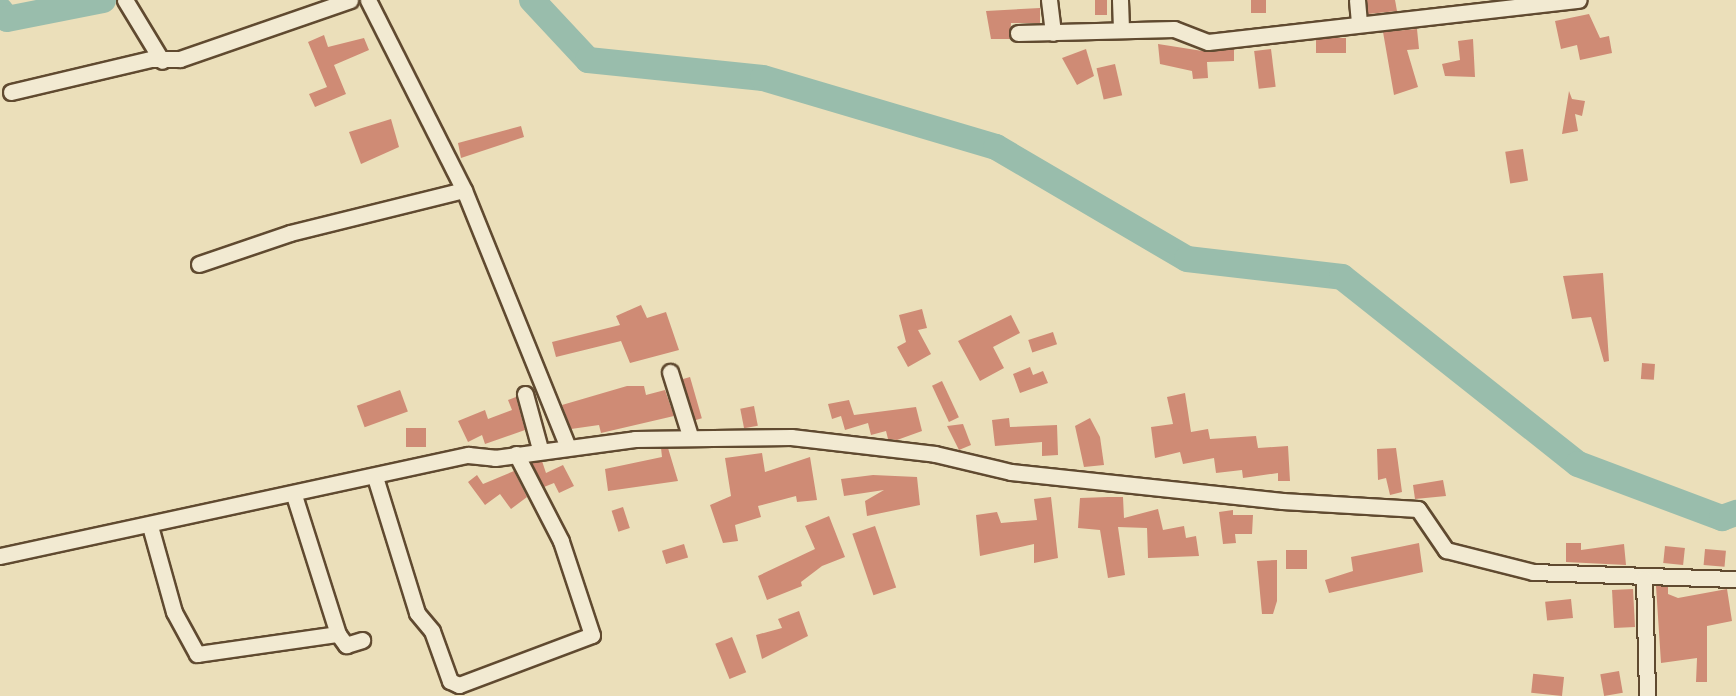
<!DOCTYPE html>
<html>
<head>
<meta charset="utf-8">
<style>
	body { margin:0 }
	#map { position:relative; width:1736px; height:696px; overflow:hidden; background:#ebdfba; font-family:"IM FELL French Canon",serif }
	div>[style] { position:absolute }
	.river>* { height:26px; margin:-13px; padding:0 13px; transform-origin:13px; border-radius:13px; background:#99bdac }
	.building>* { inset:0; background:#cf8b75; transform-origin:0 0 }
	.roads { filter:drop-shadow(2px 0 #604a30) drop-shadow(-2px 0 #604a30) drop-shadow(0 2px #604a30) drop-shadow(0 -2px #604a30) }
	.street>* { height:15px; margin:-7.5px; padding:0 7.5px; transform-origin:7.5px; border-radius:7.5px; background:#f2ead2 }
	span { translate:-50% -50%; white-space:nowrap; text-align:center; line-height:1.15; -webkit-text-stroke:5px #f2ead2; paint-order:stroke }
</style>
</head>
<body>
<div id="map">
	<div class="river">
		<i style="left:532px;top:0;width:82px;rotate:47deg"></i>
		<i style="left:588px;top:60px;width:176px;rotate:5.9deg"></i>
		<i style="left:763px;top:78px;width:243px;rotate:16.5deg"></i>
		<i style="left:996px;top:147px;width:221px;rotate:30.4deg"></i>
		<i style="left:1187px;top:259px;width:156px;rotate:6.6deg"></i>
		<i style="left:1342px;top:277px;width:301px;rotate:38.4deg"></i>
		<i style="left:1578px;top:464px;width:154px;rotate:20.6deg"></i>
		<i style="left:1722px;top:518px;width:15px;rotate:-20deg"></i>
		<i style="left:0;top:10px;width:11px;rotate:52deg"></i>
		<i style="left:7px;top:19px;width:98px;rotate:-11.2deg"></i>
	</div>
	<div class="building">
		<i style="left:1095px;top:0;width:12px;height:15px"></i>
		<i style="left:1251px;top:0;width:15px;height:13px"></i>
		<i style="clip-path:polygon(1367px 0,1395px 0,1397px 11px,1368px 14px)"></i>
		<i style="clip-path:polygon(1040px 8px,1040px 23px,1011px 23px,1010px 39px,991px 39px,986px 11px)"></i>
		<i style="clip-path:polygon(1589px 14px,1600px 38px,1609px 36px,1612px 53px,1580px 60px,1577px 45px,1561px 49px,1555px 21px)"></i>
		<i style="clip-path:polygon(1417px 29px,1419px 49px,1407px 50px,1418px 87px,1394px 95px,1383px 32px)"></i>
		<i style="clip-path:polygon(324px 35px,328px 47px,364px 38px,369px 50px,334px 65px,346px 94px,315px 107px,309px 94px,327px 87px,308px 42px)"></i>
		<i style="left:1346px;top:38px;width:15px;height:30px;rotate:90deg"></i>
		<i style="clip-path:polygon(1473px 39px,1475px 77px,1445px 76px,1442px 64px,1460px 60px,1458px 41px)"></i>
		<i style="clip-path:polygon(1158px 44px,1209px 52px,1234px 49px,1234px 61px,1207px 62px,1208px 78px,1193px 79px,1192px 71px,1160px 64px)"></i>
		<i style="clip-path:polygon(1086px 49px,1094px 76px,1077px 85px,1062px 58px)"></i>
		<i style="left:1271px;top:49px;width:38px;height:17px;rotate:83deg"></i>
		<i style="left:1115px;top:64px;width:32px;height:19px;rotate:77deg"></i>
		<i style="clip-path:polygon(1569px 91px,1572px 99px,1585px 101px,1582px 116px,1575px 114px,1578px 131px,1562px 134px)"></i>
		<i style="clip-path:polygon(391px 119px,399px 147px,361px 164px,349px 132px)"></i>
		<i style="clip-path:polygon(521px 126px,524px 137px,461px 158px,458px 143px)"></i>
		<i style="left:1523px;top:149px;width:32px;height:18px;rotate:81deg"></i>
		<i style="clip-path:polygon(1603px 273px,1609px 361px,1604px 362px,1591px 317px,1572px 319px,1563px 276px)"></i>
		<i style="clip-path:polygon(641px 305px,647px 318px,666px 312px,679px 350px,630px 363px,621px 341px,556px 357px,552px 342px,620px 325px,616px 316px)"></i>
		<i style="clip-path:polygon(922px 309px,927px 328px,918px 330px,931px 354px,908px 367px,897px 347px,906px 342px,899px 315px)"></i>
		<i style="clip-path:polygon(1011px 315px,1020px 333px,993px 347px,1004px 368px,980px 381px,958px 341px)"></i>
		<i style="left:1053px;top:332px;width:13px;height:26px;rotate:72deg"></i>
		<i style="left:1642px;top:363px;width:13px;height:16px;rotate:4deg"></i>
		<i style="clip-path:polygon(1030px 367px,1033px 375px,1043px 371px,1048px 383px,1020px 393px,1013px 374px)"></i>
		<i style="left:690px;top:377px;width:43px;height:8px;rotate:74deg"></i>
		<i style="left:942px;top:381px;width:40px;height:11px;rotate:65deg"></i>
		<i style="clip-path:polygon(627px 386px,644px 386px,646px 395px,665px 390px,674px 416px,601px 433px,599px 425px,571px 429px,562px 405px)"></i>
		<i style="left:400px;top:390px;width:23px;height:46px;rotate:70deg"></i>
		<i style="clip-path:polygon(1185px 393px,1191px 432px,1208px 429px,1210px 439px,1256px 436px,1258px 448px,1288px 446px,1290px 481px,1278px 481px,1278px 473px,1243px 478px,1242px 470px,1216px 473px,1214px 458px,1183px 464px,1180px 452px,1155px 458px,1151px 427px,1173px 424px,1167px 397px)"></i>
		<i style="clip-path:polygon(516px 397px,525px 430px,485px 444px,482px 435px,468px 442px,458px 421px,485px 410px,488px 419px,512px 410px,508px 400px)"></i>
		<i style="clip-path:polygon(849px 400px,854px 415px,916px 407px,922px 431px,897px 440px,888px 439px,886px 431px,871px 435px,868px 423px,845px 430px,841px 416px,832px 419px,828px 404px)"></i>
		<i style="left:754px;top:406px;width:20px;height:14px;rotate:79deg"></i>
		<i style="clip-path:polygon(1009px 418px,1010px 427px,1057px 425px,1058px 455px,1042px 456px,1042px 442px,995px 446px,992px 420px)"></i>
		<i style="clip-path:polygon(1090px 418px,1100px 437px,1104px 465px,1084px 467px,1075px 426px)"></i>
		<i style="clip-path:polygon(963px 424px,971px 445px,959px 450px,947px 426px)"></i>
		<i style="left:406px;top:428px;width:20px;height:19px"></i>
		<i style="clip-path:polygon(661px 448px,668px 448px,678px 481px,608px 491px,605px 469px,662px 457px)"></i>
		<i style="clip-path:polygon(1396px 448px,1402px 492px,1390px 495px,1386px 478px,1378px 480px,1377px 449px)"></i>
		<i style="clip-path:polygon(762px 453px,765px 472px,810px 457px,817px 500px,797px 502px,796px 496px,758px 506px,761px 517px,735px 525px,738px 541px,723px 543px,710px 505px,731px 496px,725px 458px)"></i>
		<i style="clip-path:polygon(542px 461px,546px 473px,563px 465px,574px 486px,559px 493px,554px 483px,544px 487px,532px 463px)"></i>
		<i style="clip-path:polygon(514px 471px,527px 497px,511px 509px,500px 494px,485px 505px,468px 482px,477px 475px,483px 484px)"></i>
		<i style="clip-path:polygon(873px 475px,917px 477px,920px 505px,867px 516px,865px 501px,884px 490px,844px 496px,841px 479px)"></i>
		<i style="clip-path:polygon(1443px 480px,1446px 496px,1415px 499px,1413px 485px)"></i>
		<i style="clip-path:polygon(1051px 497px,1058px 558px,1034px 563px,1034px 544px,980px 556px,976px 515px,997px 512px,1001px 523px,1037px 520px,1034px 499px)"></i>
		<i style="clip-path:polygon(1108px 497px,1123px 497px,1124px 518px,1158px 509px,1163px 530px,1184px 526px,1186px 538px,1196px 536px,1199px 556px,1148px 558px,1147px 528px,1118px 527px,1125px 575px,1108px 578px,1100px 530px,1078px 528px,1080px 498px)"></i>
		<i style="left:623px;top:507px;width:22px;height:12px;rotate:72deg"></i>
		<i style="clip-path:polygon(1233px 510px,1233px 515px,1253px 515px,1252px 534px,1235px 534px,1236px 543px,1223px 544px,1219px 512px)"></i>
		<i style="clip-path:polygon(829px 516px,845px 557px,822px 566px,801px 582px,802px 586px,767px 600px,758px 576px,815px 549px,805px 526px)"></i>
		<i style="left:875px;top:526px;width:65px;height:24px;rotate:71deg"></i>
		<i style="clip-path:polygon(1419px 543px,1423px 572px,1329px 593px,1325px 580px,1353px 571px,1351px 557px)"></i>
		<i style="clip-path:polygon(1566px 543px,1581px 543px,1581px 550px,1624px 544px,1626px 565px,1566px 562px)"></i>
		<i style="left:684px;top:544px;width:14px;height:23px;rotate:73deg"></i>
		<i style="left:1665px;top:546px;width:20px;height:17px;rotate:6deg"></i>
		<i style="left:1705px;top:549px;width:21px;height:16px;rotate:5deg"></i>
		<i style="left:1286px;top:550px;width:21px;height:19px"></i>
		<i style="clip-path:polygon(1277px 560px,1277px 601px,1273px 614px,1262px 614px,1257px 561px)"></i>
		<i style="clip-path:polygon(1656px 586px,1668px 586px,1668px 594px,1678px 598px,1727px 589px,1732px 621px,1707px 626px,1707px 682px,1696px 682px,1697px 658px,1661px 663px)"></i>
		<i style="left:1633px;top:589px;width:38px;height:21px;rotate:87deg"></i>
		<i style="left:1571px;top:599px;width:19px;height:26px;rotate:84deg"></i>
		<i style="clip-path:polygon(799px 611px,808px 636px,762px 659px,756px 635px,782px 628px,778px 619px)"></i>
		<i style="left:732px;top:637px;width:38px;height:18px;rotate:68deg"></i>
		<i style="left:1619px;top:671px;width:22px;height:19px;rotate:80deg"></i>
		<i style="left:1564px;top:677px;width:19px;height:31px;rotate:96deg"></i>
	</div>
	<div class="roads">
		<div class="street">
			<i style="left:125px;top:0;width:71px;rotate:58.8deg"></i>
			<i style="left:368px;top:0;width:213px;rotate:63.2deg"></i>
			<i style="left:464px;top:190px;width:277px;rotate:68deg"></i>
			<i style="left:1049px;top:0;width:33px;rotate:83deg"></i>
			<i style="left:1120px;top:0;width:28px;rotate:88deg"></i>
			<i style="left:1357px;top:0;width:21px;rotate:85deg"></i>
			<i style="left:1018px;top:33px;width:156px;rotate:-1.5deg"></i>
			<i style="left:1174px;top:29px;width:36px;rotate:21deg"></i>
			<i style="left:1208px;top:42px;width:373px;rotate:-6.5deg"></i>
			<i style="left:11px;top:92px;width:144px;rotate:-13.3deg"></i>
			<i style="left:151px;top:59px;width:29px"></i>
			<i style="left:180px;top:59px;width:180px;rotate:-19.1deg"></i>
			<i style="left:199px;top:264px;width:96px;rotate:-18.8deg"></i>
			<i style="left:290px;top:233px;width:179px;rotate:-13.9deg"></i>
			<i style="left:670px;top:372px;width:67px;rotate:72.6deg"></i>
			<i style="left:525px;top:394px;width:57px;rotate:74.7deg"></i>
			<i style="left:375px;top:477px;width:142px;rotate:72.8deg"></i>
			<i style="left:417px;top:613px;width:23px;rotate:50deg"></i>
			<i style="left:432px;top:631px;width:53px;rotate:70.2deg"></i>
			<i style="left:450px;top:681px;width:10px;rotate:24deg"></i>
			<i style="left:459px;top:685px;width:142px;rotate:-20.6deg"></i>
			<i style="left:592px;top:635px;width:99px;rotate:-108.3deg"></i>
			<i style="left:561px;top:541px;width:98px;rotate:-117.3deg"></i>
			<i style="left:150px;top:526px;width:89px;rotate:74.4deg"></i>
			<i style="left:174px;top:612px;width:48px;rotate:61.3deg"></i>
			<i style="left:197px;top:654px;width:142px;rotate:-8.1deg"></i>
			<i style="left:338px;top:634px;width:146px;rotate:-107.6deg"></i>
			<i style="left:0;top:556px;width:479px;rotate:-12.2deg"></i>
			<i style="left:468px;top:455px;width:27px;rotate:6deg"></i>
			<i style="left:495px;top:458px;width:141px;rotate:-7.7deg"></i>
			<i style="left:635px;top:439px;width:156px;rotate:-0.7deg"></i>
			<i style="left:791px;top:437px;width:145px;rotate:6.7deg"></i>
			<i style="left:935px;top:454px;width:78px;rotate:13.3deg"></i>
			<i style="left:1011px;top:472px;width:273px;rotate:6.1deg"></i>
			<i style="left:1282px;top:501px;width:136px;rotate:3.4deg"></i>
			<i style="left:1418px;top:509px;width:50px;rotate:55.7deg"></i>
			<i style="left:1446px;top:550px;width:90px;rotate:14.2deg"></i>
			<i style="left:1533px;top:572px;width:203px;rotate:2deg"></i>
			<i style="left:1644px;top:578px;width:118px;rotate:88.5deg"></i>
			<i style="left:338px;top:634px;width:14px;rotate:54deg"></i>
			<i style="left:346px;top:645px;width:17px;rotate:-17deg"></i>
		</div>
	</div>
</div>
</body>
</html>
